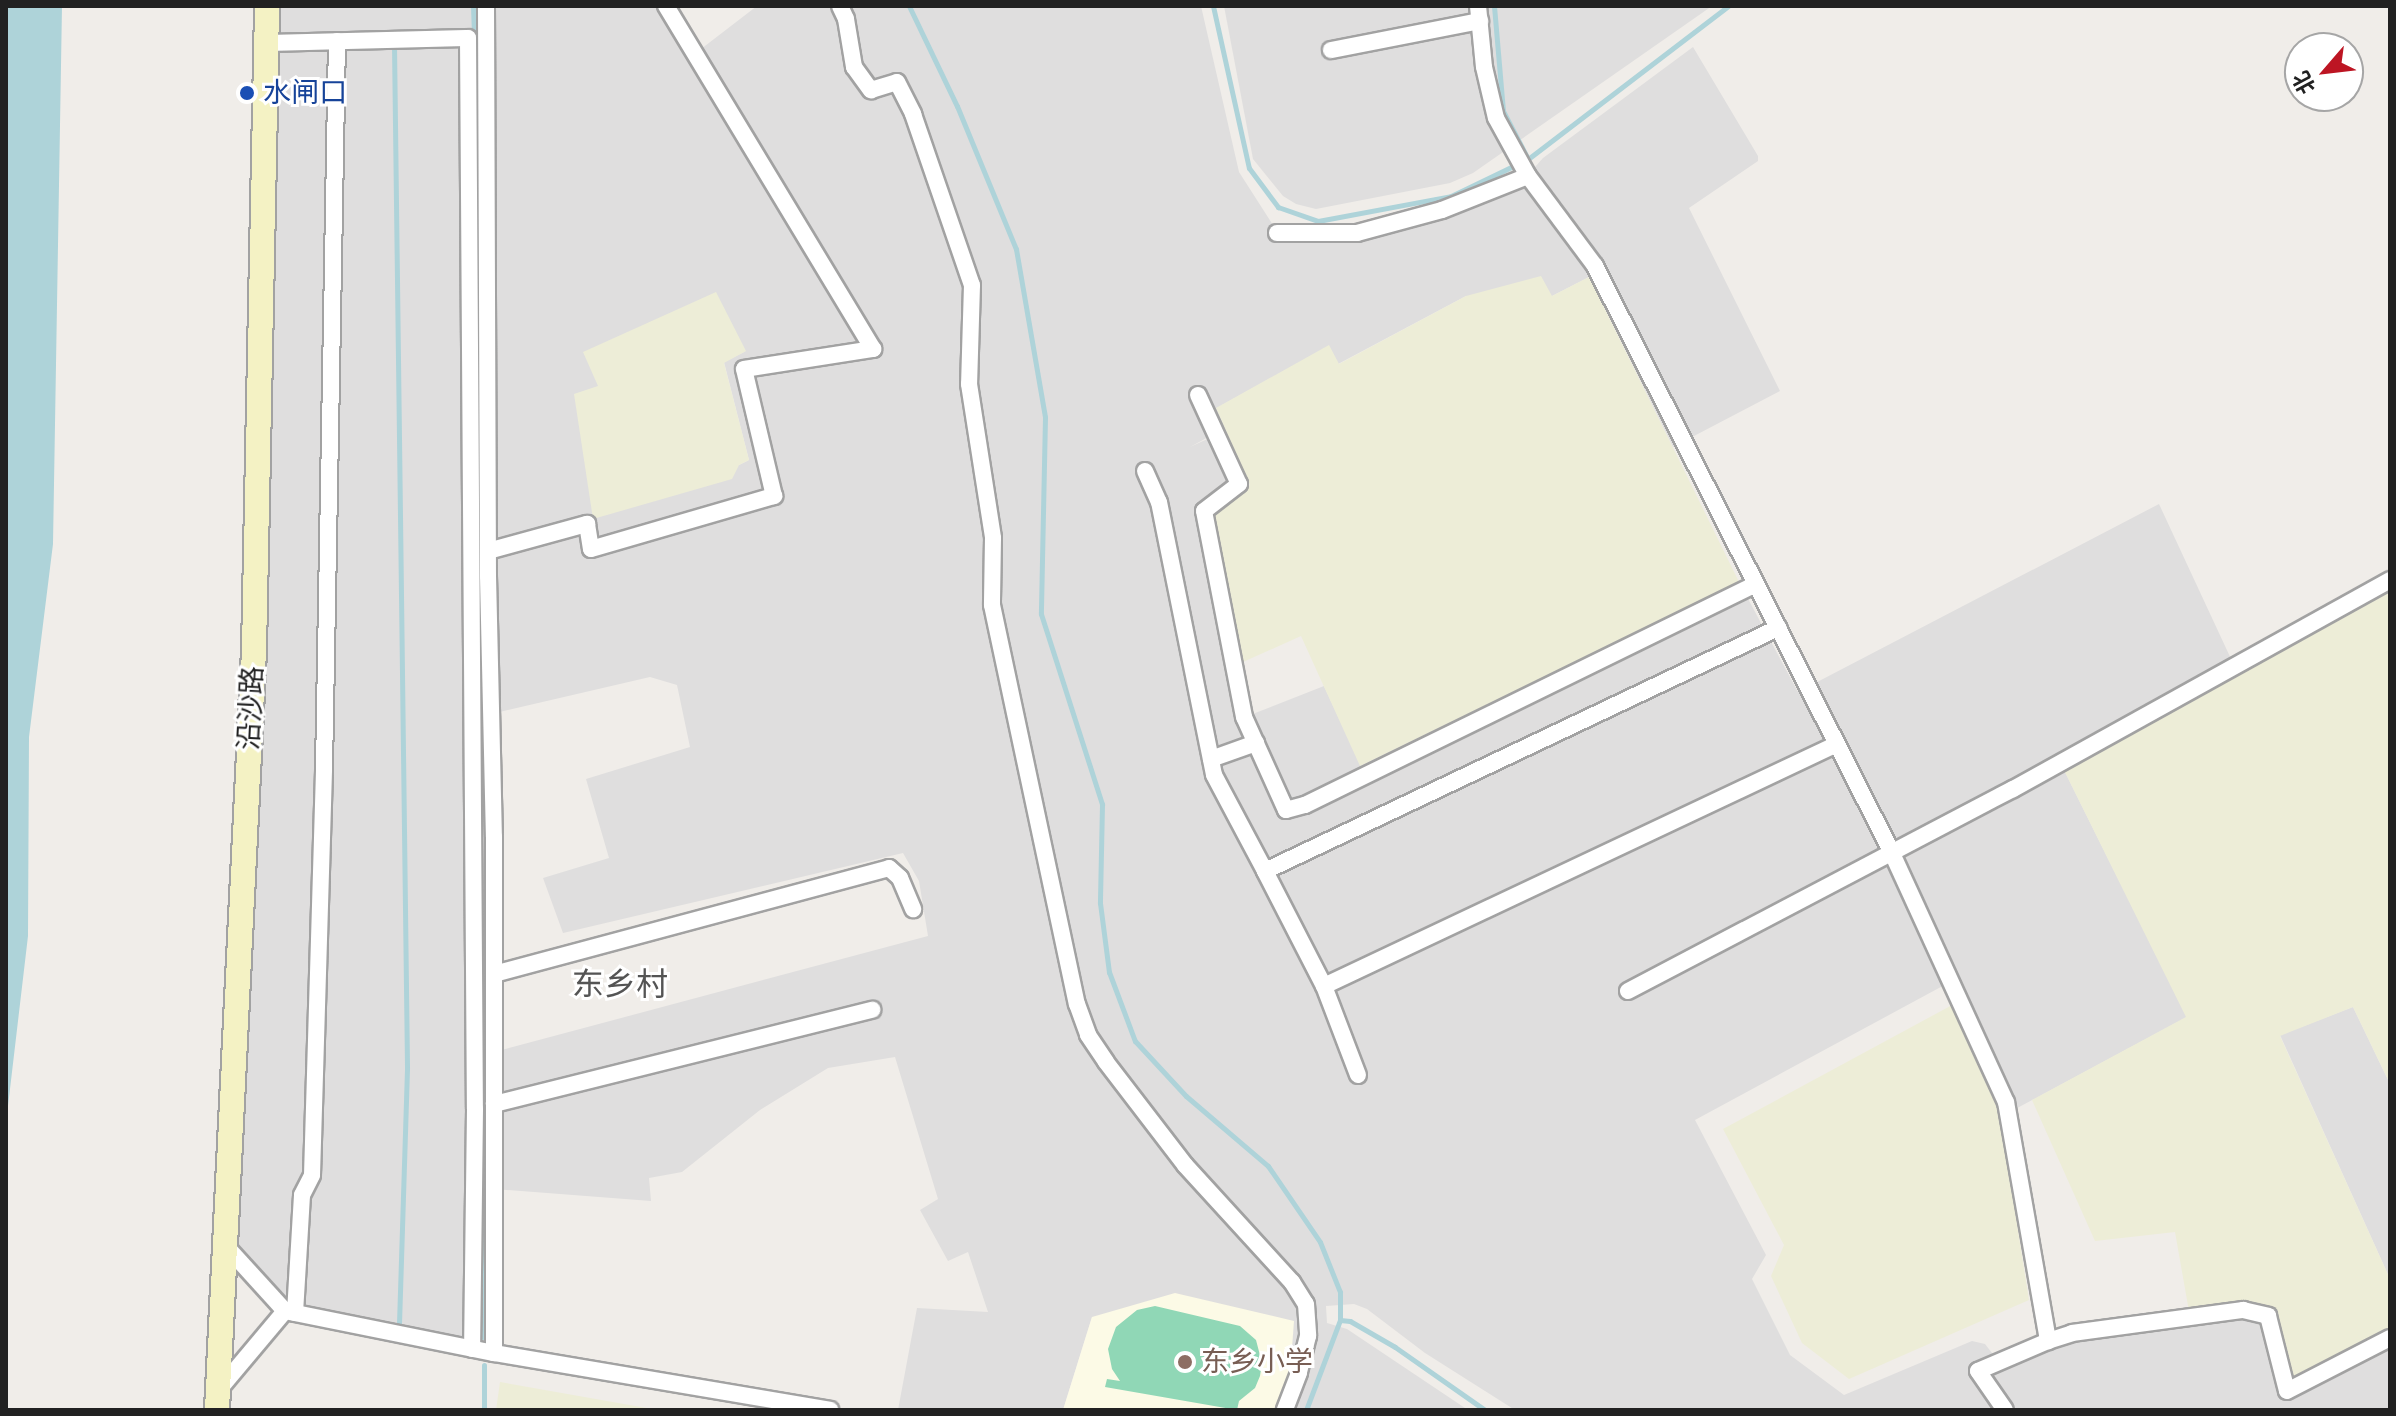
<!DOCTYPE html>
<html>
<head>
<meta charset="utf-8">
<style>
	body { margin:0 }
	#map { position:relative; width:2396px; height:1416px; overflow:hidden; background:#f0ede9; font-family:"Work Sans","Noto Sans SC",sans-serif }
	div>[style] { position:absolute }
	.residential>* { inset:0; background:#dfdede }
	.education>* { inset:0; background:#fcfae6 }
	.farmland>* { inset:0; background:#ededd7 }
	.pitch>* { inset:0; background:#90d7b6 }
	.water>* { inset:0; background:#aed3d9 }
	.stream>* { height:5px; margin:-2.5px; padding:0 2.5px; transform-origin:2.5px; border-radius:2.5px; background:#aed3d9 }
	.roads { filter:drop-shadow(2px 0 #a2a2a2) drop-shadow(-2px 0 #a2a2a2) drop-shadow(0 2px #a2a2a2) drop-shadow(0 -2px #a2a2a2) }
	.street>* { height:16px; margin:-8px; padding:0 8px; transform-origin:8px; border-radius:8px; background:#fff }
	.secondary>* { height:24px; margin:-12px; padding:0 12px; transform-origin:12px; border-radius:12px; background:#f4f2c4 }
	.dots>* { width:22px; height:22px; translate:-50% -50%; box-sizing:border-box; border:4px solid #fff; border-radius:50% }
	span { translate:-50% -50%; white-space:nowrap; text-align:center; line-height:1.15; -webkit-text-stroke:6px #fff; paint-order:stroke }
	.transit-label { font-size:28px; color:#164399 }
	.left { translate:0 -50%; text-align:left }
	.street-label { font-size:28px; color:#212121 }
	.education-label { font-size:28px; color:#785e54 }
	.quarter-label { font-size:32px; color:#545454 }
	.frame { position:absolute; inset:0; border:8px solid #212121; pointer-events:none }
	.north { position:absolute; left:2284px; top:32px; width:80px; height:80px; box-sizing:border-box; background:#fff; border:2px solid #a6a6a6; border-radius:50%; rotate:242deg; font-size:22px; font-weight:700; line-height:32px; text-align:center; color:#212121 }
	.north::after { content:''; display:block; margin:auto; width:28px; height:36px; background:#bd1523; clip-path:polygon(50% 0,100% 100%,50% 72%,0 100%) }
</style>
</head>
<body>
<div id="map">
	<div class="residential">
		<i style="clip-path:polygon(evenodd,267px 6px,674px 6px,701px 49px,757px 6px,1201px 6px,1239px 172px,1278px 233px,1357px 233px,1527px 176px,1543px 158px,1693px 47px,1758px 156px,1758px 161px,1689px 208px,1780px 391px,1673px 447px,1589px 277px,1552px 296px,1466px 296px,1338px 364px,1329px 346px,1217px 408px,1225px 428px,1190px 447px,1216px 435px,1239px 484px,1204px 511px,1245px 717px,1324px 686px,1361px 766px,1739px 582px,1798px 692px,2159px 504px,2232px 661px,2057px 756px,2187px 1017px,2008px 1113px,1950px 982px,1695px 1120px,1766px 1255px,1752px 1279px,1790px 1355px,1844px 1395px,1972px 1341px,1985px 1344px,1999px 1362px,2048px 1341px,2243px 1310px,2390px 1338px,2390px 1410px,1515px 1410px,1425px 1353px,1367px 1309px,1354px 1304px,1326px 1306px,1327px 1323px,1347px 1329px,1468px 1410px,1274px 1410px,1290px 1375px,1092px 1317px,1063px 1410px,898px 1410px,917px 1308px,988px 1312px,968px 1252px,948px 1261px,920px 1210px,938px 1199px,895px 1057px,828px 1068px,760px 1110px,682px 1172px,649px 1178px,651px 1201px,494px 1189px,494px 1052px,928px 936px,919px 881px,903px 853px,563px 933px,543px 878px,609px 858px,586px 779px,690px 747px,677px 685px,650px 677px,491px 714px,494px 1353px,285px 1311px,225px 1245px,267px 6px,746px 351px,724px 362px,749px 460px,739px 465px,574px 395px,746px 351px)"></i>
		<i style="clip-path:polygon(1224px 6px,1712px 6px,1473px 173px,1450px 183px,1316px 209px,1296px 204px,1283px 196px,1253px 159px)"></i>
		<i style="clip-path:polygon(2353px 1007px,2390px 1084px,2390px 1279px,2280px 1035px)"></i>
	</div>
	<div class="education">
		<i style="clip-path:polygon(1175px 1293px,1294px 1321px,1290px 1375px,1274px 1410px,1063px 1410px,1092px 1317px)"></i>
	</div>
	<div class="farmland">
		<i style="clip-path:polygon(1541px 276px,1552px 296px,1589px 277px,1739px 582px,1360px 766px,1301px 636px,1243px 662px,1213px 511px,1250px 485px,1216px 408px,1329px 345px,1339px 364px,1466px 296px)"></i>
		<i style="clip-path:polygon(716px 292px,746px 351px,724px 363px,749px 460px,739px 465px,732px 479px,593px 519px,574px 394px,598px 386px,583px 352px)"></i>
		<i style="clip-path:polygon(2390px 580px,2390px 1084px,2353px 1007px,2280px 1036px,2390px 1279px,2390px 1338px,2287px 1391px,2268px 1316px,2190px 1317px,2175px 1232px,2095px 1241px,2032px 1100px,2186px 1017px,2057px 756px)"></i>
		<i style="clip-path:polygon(1954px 1004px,1998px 1104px,2029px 1300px,1849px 1379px,1802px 1343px,1771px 1276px,1784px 1245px,1723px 1129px)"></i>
		<i style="clip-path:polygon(500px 1382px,658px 1410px,496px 1410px)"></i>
	</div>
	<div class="pitch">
		<i style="clip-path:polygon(1155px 1306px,1240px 1326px,1256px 1340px,1262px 1363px,1260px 1376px,1255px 1388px,1239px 1401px,1237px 1410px,1105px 1387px,1107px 1379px,1120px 1381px,1112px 1369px,1108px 1349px,1116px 1327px,1137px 1310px)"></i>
	</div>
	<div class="water">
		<i style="clip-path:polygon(6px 6px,62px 6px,53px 544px,29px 737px,28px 936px,6px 1123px)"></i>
	</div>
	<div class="stream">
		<i style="left:473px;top:6px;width:34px;rotate:88deg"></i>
		<i style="left:909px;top:6px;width:111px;rotate:64.4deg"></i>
		<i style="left:957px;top:106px;width:155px;rotate:67.6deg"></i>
		<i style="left:1016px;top:249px;width:170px;rotate:80.2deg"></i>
		<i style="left:1045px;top:417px;width:197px;rotate:91.2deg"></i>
		<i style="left:1041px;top:614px;width:200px;rotate:72.2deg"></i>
		<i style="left:1102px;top:804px;width:99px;rotate:91.2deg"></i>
		<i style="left:1100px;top:903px;width:70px;rotate:82.6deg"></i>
		<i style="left:1109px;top:972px;width:74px;rotate:69.4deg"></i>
		<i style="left:1135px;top:1041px;width:75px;rotate:47.2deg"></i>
		<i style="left:1186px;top:1096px;width:108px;rotate:40.5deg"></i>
		<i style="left:1268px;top:1166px;width:92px;rotate:55.6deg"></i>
		<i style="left:1320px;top:1242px;width:54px;rotate:68.2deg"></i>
		<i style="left:1340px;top:1292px;width:28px;rotate:90deg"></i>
		<i style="left:1340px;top:1320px;width:10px;rotate:6deg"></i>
		<i style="left:1350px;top:1321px;width:52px;rotate:30deg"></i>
		<i style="left:1395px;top:1347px;width:110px;rotate:35deg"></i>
		<i style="left:1213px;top:6px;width:166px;rotate:77.5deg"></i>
		<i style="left:1249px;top:168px;width:49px;rotate:53.4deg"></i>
		<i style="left:1278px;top:207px;width:42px;rotate:19.3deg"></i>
		<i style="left:1318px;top:221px;width:135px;rotate:-10.6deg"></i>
		<i style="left:1451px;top:196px;width:85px;rotate:-25.7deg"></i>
		<i style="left:1528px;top:159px;width:252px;rotate:-37.4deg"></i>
		<i style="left:1494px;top:6px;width:105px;rotate:85.1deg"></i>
		<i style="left:1503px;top:111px;width:54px;rotate:62.5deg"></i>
		<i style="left:394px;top:45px;width:1024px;rotate:89.27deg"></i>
		<i style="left:407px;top:1069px;width:261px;rotate:91.8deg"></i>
		<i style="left:483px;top:1138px;width:199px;rotate:90deg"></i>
		<i style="left:484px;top:1410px;width:45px;rotate:-90deg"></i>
		<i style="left:1306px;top:1410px;width:96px;rotate:-69.3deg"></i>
	</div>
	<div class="roads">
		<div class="street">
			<i style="left:486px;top:6px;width:570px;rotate:89.8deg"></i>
			<i style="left:488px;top:576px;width:261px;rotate:88.7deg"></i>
			<i style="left:494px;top:837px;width:516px;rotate:90deg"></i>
			<i style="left:840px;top:6px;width:14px;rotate:65deg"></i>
			<i style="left:846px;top:19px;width:49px;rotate:80.5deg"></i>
			<i style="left:854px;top:67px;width:29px;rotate:54deg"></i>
			<i style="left:871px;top:90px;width:27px;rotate:-17deg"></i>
			<i style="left:897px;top:82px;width:36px;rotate:63deg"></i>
			<i style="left:913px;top:114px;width:181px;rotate:71deg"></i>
			<i style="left:972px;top:285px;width:99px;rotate:91.7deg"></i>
			<i style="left:969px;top:384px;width:156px;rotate:81.1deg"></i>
			<i style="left:993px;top:538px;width:67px;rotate:90.9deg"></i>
			<i style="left:992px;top:605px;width:408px;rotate:78deg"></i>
			<i style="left:1077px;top:1004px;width:33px;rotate:70deg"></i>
			<i style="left:1088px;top:1035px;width:32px;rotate:56deg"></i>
			<i style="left:1106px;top:1062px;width:130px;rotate:52.5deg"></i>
			<i style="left:1185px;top:1165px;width:159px;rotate:47.6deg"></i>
			<i style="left:1292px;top:1282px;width:26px;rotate:58deg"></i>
			<i style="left:1306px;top:1304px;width:32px;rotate:86deg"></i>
			<i style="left:1308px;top:1336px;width:38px;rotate:104deg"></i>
			<i style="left:1299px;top:1373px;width:40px;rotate:111deg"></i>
			<i style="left:1478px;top:6px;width:61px;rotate:84.4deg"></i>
			<i style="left:1484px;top:67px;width:52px;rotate:76.8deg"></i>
			<i style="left:1496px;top:118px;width:66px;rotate:61.1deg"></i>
			<i style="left:1528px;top:176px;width:112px;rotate:53.3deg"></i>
			<i style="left:1595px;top:266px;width:656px;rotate:63.16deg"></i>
			<i style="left:1891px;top:851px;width:276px;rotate:65.4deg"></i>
			<i style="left:2006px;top:1102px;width:243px;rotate:80deg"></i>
			<i style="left:2048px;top:1341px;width:76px;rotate:156.8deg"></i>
			<i style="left:1978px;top:1371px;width:47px;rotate:55.3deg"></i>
			<i style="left:266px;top:43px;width:202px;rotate:-1.4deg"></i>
			<i style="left:468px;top:38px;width:1071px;rotate:89.63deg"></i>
			<i style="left:475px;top:1109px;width:240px;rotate:90.7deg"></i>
			<i style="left:1331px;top:50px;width:152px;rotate:-11deg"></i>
			<i style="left:1277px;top:233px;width:80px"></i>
			<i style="left:1357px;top:233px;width:88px;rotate:-15.1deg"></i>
			<i style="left:1442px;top:210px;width:92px;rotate:-21.6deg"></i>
			<i style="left:1198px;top:395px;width:98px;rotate:65.3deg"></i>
			<i style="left:1239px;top:484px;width:44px;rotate:142.4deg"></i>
			<i style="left:1204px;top:511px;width:210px;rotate:79deg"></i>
			<i style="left:1244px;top:717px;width:102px;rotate:65.7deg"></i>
			<i style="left:1286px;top:810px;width:20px;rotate:-15deg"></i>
			<i style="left:1305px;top:805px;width:502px;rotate:-26.11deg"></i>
			<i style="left:1145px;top:471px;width:34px;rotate:66deg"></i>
			<i style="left:1159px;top:502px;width:278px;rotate:78.6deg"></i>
			<i style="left:1214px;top:775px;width:109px;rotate:62deg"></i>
			<i style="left:488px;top:551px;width:103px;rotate:-15.3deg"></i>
			<i style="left:587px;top:524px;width:25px;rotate:81deg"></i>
			<i style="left:591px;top:549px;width:191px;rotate:-16.2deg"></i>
			<i style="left:774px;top:496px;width:130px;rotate:-103.3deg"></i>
			<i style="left:744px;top:369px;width:131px;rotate:-8.8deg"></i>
			<i style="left:873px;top:349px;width:401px;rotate:-121.1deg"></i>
			<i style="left:1211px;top:759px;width:48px;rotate:-19.6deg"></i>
			<i style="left:494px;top:974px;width:409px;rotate:-15deg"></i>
			<i style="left:889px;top:868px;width:15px;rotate:42deg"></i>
			<i style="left:900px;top:878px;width:34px;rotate:67deg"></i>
			<i style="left:1324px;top:986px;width:567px;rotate:-25.25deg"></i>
			<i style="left:1628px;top:991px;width:435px;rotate:-27.7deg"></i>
			<i style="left:2013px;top:789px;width:431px;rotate:-29deg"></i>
			<i style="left:1358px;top:1075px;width:95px;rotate:-110.9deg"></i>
			<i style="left:1324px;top:986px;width:129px;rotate:-117.2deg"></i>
			<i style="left:1265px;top:871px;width:568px;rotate:-25.35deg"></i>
			<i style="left:494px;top:1104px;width:390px;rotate:-14deg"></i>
			<i style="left:225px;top:1245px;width:89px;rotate:47.7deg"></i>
			<i style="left:285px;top:1311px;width:213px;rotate:11.4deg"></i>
			<i style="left:494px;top:1353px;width:341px;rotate:9.6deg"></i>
			<i style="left:295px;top:1313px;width:118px;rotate:-86.6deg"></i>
			<i style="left:302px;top:1195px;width:22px;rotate:-63deg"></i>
			<i style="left:312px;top:1175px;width:406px;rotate:-88.3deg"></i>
			<i style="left:324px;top:769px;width:728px;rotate:-88.98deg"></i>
			<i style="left:2048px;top:1341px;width:25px;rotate:-18deg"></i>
			<i style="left:2072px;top:1333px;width:173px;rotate:-7.7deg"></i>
			<i style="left:2243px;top:1310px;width:26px;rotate:13deg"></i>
			<i style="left:2268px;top:1316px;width:77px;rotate:75.8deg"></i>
			<i style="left:2287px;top:1391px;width:116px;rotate:-27.2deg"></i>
			<i style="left:217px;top:1392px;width:106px;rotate:-50deg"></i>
		</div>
		<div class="secondary">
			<i style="left:217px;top:1410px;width:761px;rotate:-87.21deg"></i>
			<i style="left:254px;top:650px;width:644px;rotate:-88.84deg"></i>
		</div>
	</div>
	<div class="dots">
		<i style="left:247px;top:93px;background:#1a4fb4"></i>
		<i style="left:1185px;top:1362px;background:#8d6e63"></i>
	</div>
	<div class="transit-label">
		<span class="left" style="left:263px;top:93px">水闸口</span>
	</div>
	<div class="street-label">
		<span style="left:251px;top:708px;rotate:-87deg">沿沙路</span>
	</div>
	<div class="education-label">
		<span class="left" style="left:1201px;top:1362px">东乡小学</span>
	</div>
	<div class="quarter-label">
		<span style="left:620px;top:984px">东乡村</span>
	</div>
	<div class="frame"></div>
	<div class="north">北</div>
</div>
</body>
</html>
